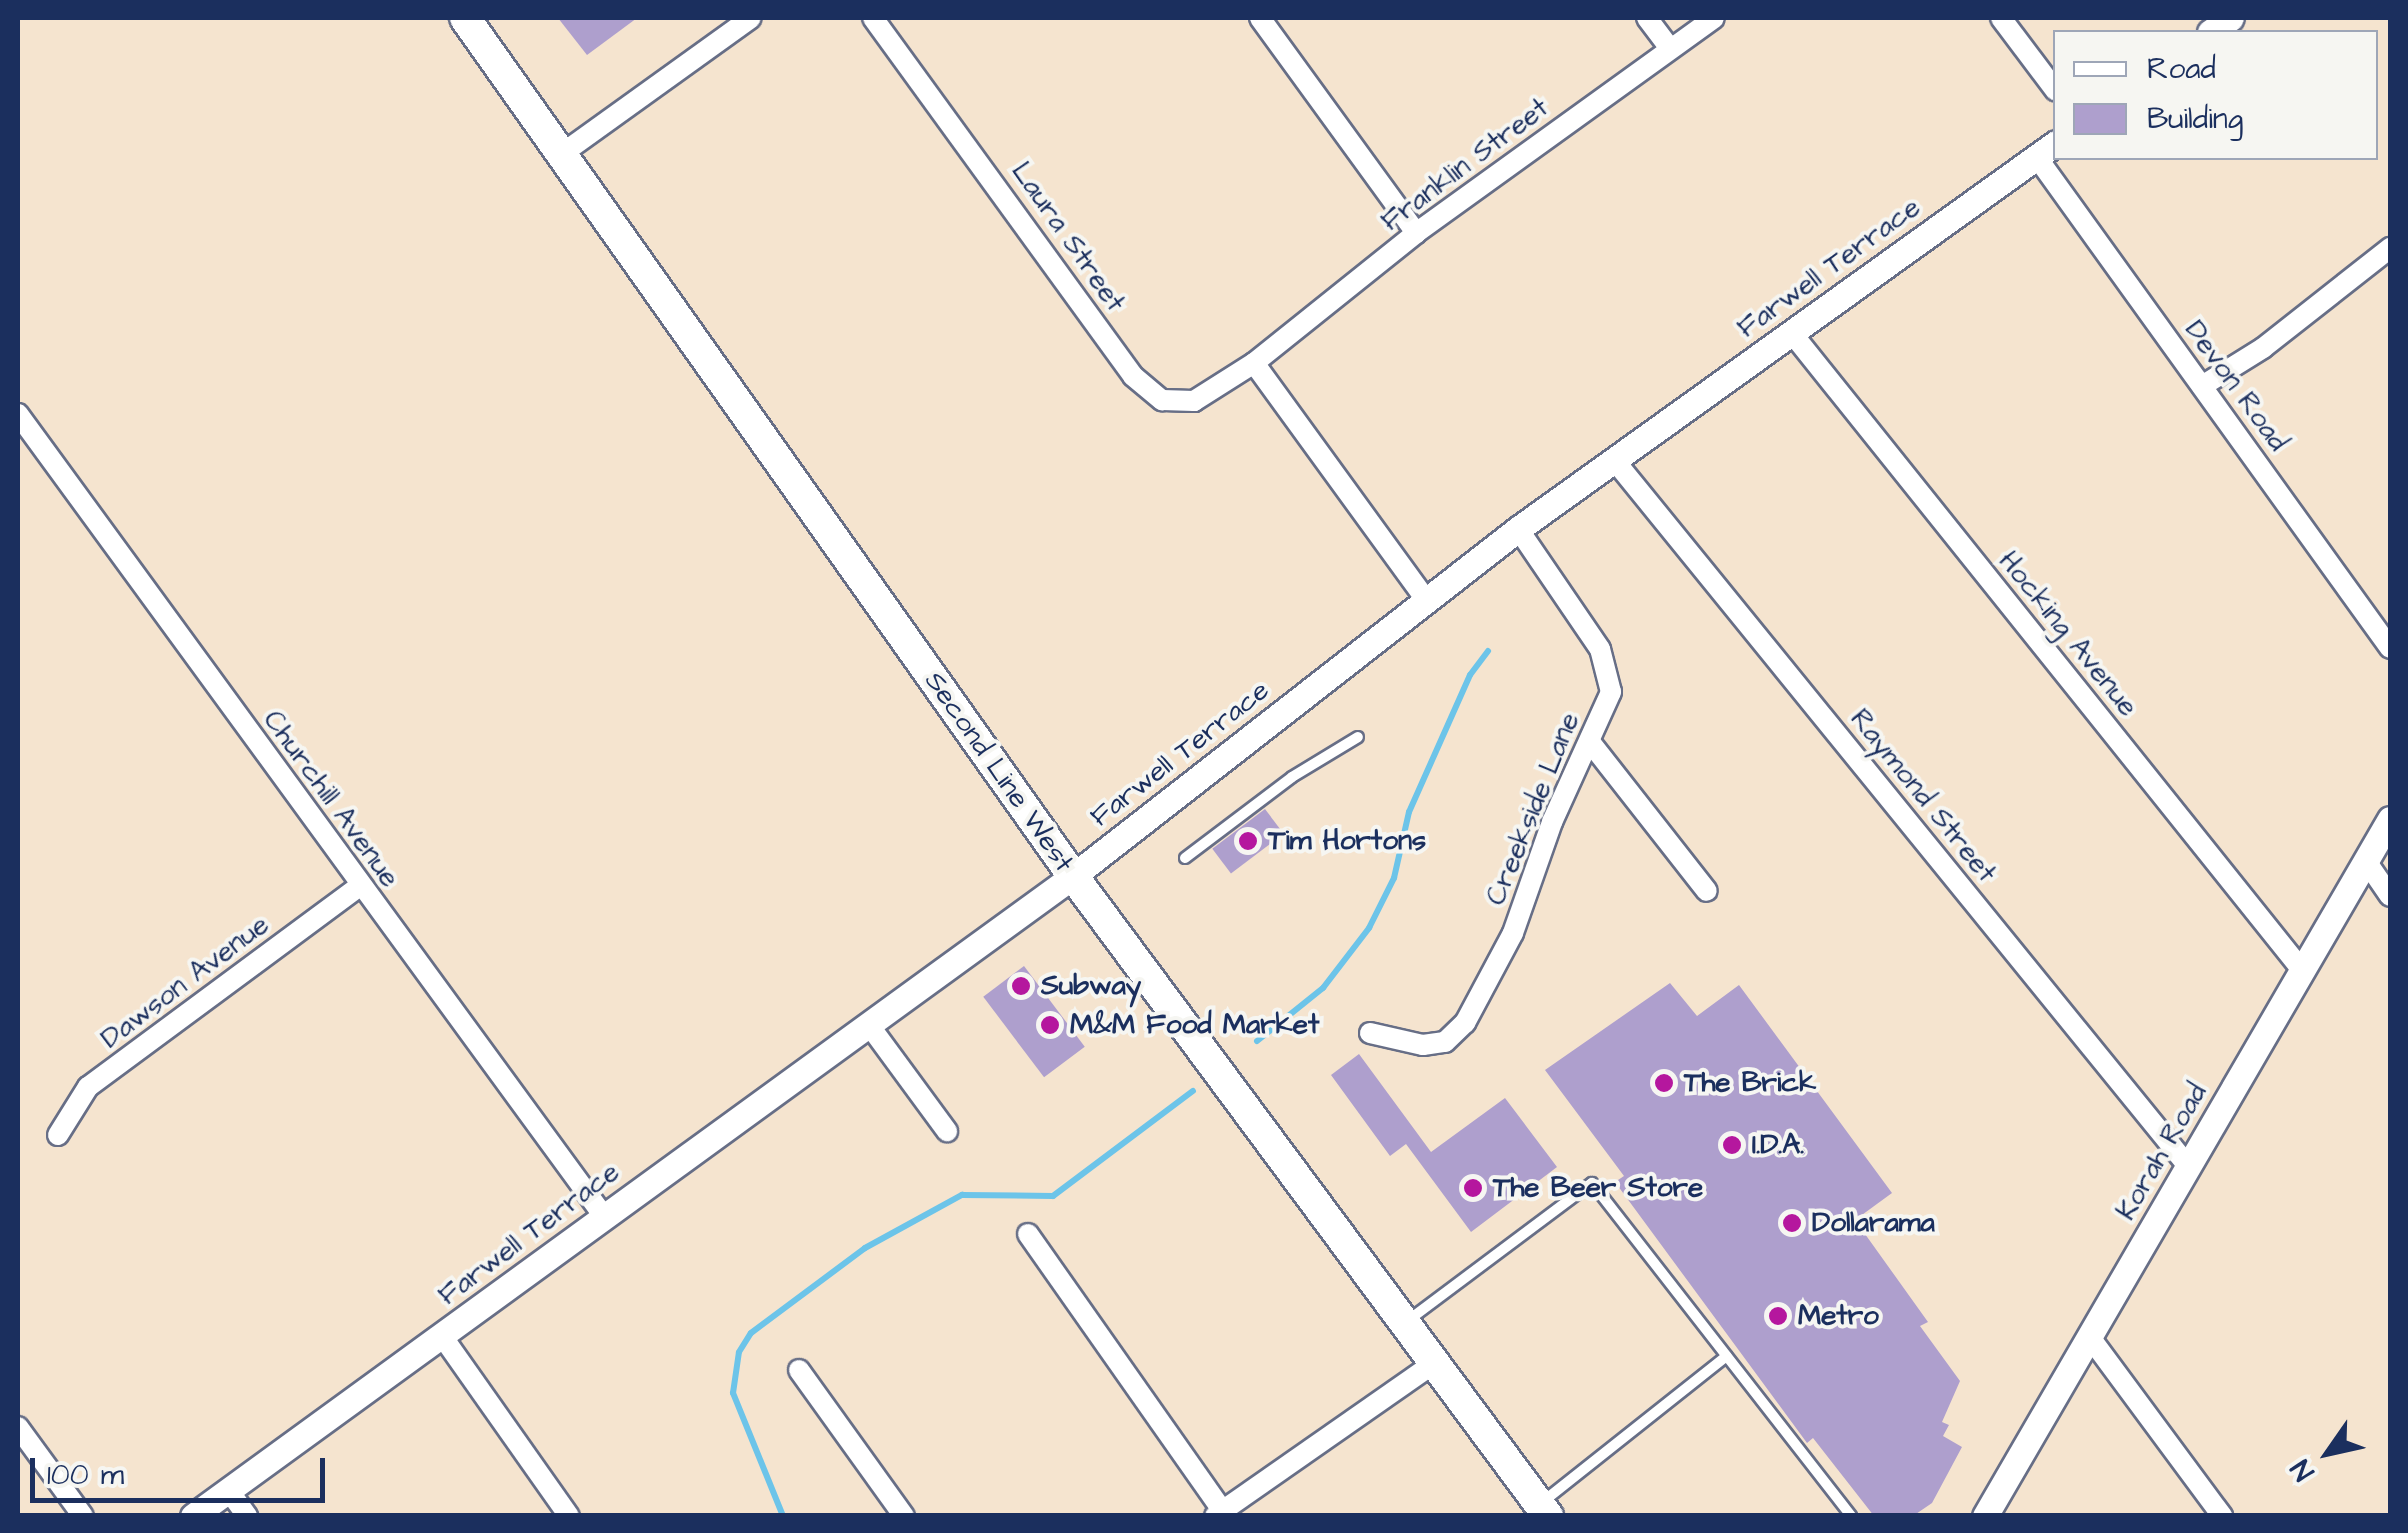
<!DOCTYPE html>
<html>
<head>
<meta charset="utf-8">
<style>
	body { margin:0 }
	#map { position:relative; width:2408px; height:1533px; overflow:hidden; background:#f5e4cf; font-family:"Architects Daughter",sans-serif }
	div>[style] { position:absolute }
	.stream>* { height:6px; margin:-3px; padding:0 3px; transform-origin:3px; border-radius:3px; background:#6cc4e9 }
	.building>* { inset:0; background:#ae9fcd; transform-origin:0 0 }
	.roads { filter:drop-shadow(2px 0 #676e86) drop-shadow(-2px 0 #676e86) drop-shadow(0 2px #676e86) drop-shadow(0 -2px #676e86) }
	.service>* { height:10px; margin:-5px; padding:0 5px; transform-origin:5px; border-radius:5px; background:#fff }
	.minor>* { height:20px; margin:-10px; padding:0 10px; transform-origin:10px; border-radius:10px; background:#fff }
	.tertiary>* { height:25px; margin:-12.5px; padding:0 12.5px; transform-origin:12.5px; border-radius:12.5px; background:#fff }
	.secondary>* { height:30px; margin:-15px; padding:0 15px; transform-origin:15px; border-radius:15px; background:#fff }
	.dots>* { width:28px; height:28px; translate:-50% -50%; box-sizing:border-box; border:5px solid #f6f6f2; border-radius:50% }
	span { translate:-50% -50%; white-space:nowrap; text-align:center; line-height:1.15; -webkit-text-stroke:8px #f6f6f2; paint-order:stroke }
	.street-label { font-size:28px; color:#1b2f5e }
	.poi-label { font-size:28px; color:#1b2f5e; font-weight:700 }
	.left { translate:0 -50%; text-align:left }
	.frame { position:absolute; inset:0; border:20px solid #1b2f5e; pointer-events:none }
	.legend { position:absolute; left:2053px; top:30px; width:325px; height:130px; box-sizing:border-box; background:#f6f6f2; border:2px solid #9ea6b7; margin:0; padding:12px 18px; list-style:none; font-size:30px; color:#1b2f5e }
	.legend li { display:flex; align-items:center; gap:20px; height:50px }
	.legend b { width:50px; border:2px solid #9ea6b7 }
	.north { position:absolute; left:2278px; top:1403px; width:100px; height:100px; -webkit-text-stroke:8px #f6f6f2; paint-order:stroke; rotate:236deg; font-size:28px; font-weight:700; line-height:40px; text-align:center; color:#1b2f5e }
	.north::after { content:''; display:block; margin:auto; width:35px; height:45px; background:#1b2f5e; clip-path:polygon(50% 0,100% 100%,50% 72%,0 100%) }
	.scale { position:absolute; left:30px; top:1458px; width:295px; height:45px; box-sizing:border-box; border:5px solid #1b2f5e; border-top:0; padding-left:12px; font-size:30px; line-height:35px; white-space:nowrap; color:#1b2f5e; -webkit-text-stroke:8px #f6f6f2; paint-order:stroke }
</style>
</head>
<body>
<div id="map">
	<div class="stream">
		<i style="left:1257px;top:1041px;width:85px;rotate:-38.8deg"></i>
		<i style="left:1323px;top:988px;width:76px;rotate:-52.5deg"></i>
		<i style="left:1369px;top:928px;width:56px;rotate:-63.4deg"></i>
		<i style="left:1394px;top:878px;width:68px;rotate:-77.2deg"></i>
		<i style="left:1409px;top:812px;width:150px;rotate:-66deg"></i>
		<i style="left:1470px;top:675px;width:30px;rotate:-53deg"></i>
		<i style="left:783px;top:1516px;width:133px;rotate:-112.1deg"></i>
		<i style="left:733px;top:1393px;width:41px;rotate:-81.7deg"></i>
		<i style="left:739px;top:1352px;width:22px;rotate:-58deg"></i>
		<i style="left:751px;top:1333px;width:142px;rotate:-36.7deg"></i>
		<i style="left:865px;top:1248px;width:111px;rotate:-28.7deg"></i>
		<i style="left:962px;top:1195px;width:91px;rotate:0.6deg"></i>
		<i style="left:1053px;top:1196px;width:175px;rotate:-36.9deg"></i>
	</div>
	<div class="building">
		<i style="clip-path:polygon(558px 18px,637px 18px,587px 55px)"></i>
		<i style="left:1265px;top:809px;width:31px;height:66px;rotate:53deg"></i>
		<i style="left:1024px;top:966px;width:101px;height:51px;rotate:53deg"></i>
		<i style="clip-path:polygon(1670px 983px,1697px 1016px,1739px 985px,1892px 1193px,1855px 1220px,1928px 1322px,1920px 1326px,1960px 1381px,1942px 1422px,1949px 1425px,1943px 1436px,1962px 1447px,1932px 1503px,1913px 1516px,1874px 1516px,1813px 1438px,1807px 1443px,1615px 1182px,1624px 1176px,1545px 1070px)"></i>
		<i style="clip-path:polygon(1359px 1054px,1431px 1152px,1505px 1098px,1557px 1167px,1471px 1232px,1406px 1144px,1390px 1156px,1331px 1075px)"></i>
	</div>
	<div class="roads">
		<div class="service">
			<i style="left:1185px;top:858px;width:134px;rotate:-37.1deg"></i>
			<i style="left:1292px;top:777px;width:77px;rotate:-31.2deg"></i>
			<i style="left:1406px;top:1322px;width:232px;rotate:-36.8deg"></i>
			<i style="left:1592px;top:1183px;width:422px;rotate:52.1deg"></i>
			<i style="left:1540px;top:1504px;width:238px;rotate:-38.4deg"></i>
		</div>
		<div class="minor">
			<i style="left:873px;top:18px;width:442px;rotate:54deg"></i>
			<i style="left:1133px;top:376px;width:38px;rotate:40deg"></i>
			<i style="left:1162px;top:400px;width:32px;rotate:2deg"></i>
			<i style="left:1194px;top:401px;width:71px;rotate:-32.3deg"></i>
			<i style="left:1254px;top:363px;width:208px;rotate:-38.7deg"></i>
			<i style="left:1416px;top:233px;width:367px;rotate:-35.8deg"></i>
			<i style="left:1260px;top:18px;width:266px;rotate:54deg"></i>
			<i style="left:1647px;top:18px;width:38px;rotate:53deg"></i>
			<i style="left:2001px;top:18px;width:91px;rotate:53deg"></i>
			<i style="left:563px;top:153px;width:231px;rotate:-35.7deg"></i>
			<i style="left:2036px;top:156px;width:606px;rotate:54.26deg"></i>
			<i style="left:1791px;top:332px;width:817px;rotate:51.31deg"></i>
			<i style="left:1254px;top:363px;width:291px;rotate:54deg"></i>
			<i style="left:2202px;top:386px;width:72px;rotate:-31.9deg"></i>
			<i style="left:2263px;top:348px;width:162px;rotate:-38.2deg"></i>
			<i style="left:18px;top:414px;width:992px;rotate:53.86deg"></i>
			<i style="left:1615px;top:461px;width:908px;rotate:50.9deg"></i>
			<i style="left:1590px;top:742px;width:189px;rotate:51.9deg"></i>
			<i style="left:2366px;top:861px;width:42px;rotate:55.6deg"></i>
			<i style="left:869px;top:1025px;width:132px;rotate:53.7deg"></i>
			<i style="left:1370px;top:1033px;width:54px;rotate:12.8deg"></i>
			<i style="left:1423px;top:1045px;width:22px;rotate:-8deg"></i>
			<i style="left:1445px;top:1042px;width:28px;rotate:-44deg"></i>
			<i style="left:1465px;top:1023px;width:102px;rotate:-61.9deg"></i>
			<i style="left:1513px;top:933px;width:118px;rotate:-70.6deg"></i>
			<i style="left:1552px;top:822px;width:143px;rotate:-65.6deg"></i>
			<i style="left:1611px;top:692px;width:44px;rotate:-104.3deg"></i>
			<i style="left:1600px;top:649px;width:145px;rotate:-124.3deg"></i>
			<i style="left:58px;top:1135px;width:57px;rotate:-58deg"></i>
			<i style="left:88px;top:1087px;width:338px;rotate:-36.5deg"></i>
			<i style="left:1028px;top:1234px;width:345px;rotate:54.9deg"></i>
			<i style="left:442px;top:1336px;width:220px;rotate:54.8deg"></i>
			<i style="left:2089px;top:1336px;width:224px;rotate:53.5deg"></i>
			<i style="left:799px;top:1370px;width:180px;rotate:54.3deg"></i>
			<i style="left:18px;top:1427px;width:110px;rotate:53.9deg"></i>
			<i style="left:229px;top:1491px;width:31px;rotate:54deg"></i>
			<i style="left:1215px;top:1516px;width:267px;rotate:-34.9deg"></i>
		</div>
		<div class="tertiary">
			<i style="left:2210px;top:32px;width:25px;rotate:-34deg"></i>
			<i style="left:193px;top:1516px;width:1088px;rotate:-36.03deg"></i>
			<i style="left:1073px;top:876px;width:564px;rotate:-37.95deg"></i>
			<i style="left:1518px;top:529px;width:662px;rotate:-35.66deg"></i>
			<i style="left:1985px;top:1516px;width:806px;rotate:-59.84deg"></i>
		</div>
		<div class="secondary">
			<i style="left:465px;top:18px;width:1052px;rotate:54.68deg"></i>
			<i style="left:1073px;top:876px;width:797px;rotate:53.42deg"></i>
		</div>
	</div>
	<div class="dots">
		<i style="left:1248px;top:841px;background:#b5179e"></i>
		<i style="left:1021px;top:986px;background:#b5179e"></i>
		<i style="left:1050px;top:1025px;background:#b5179e"></i>
		<i style="left:1664px;top:1083px;background:#b5179e"></i>
		<i style="left:1732px;top:1145px;background:#b5179e"></i>
		<i style="left:1473px;top:1188px;background:#b5179e"></i>
		<i style="left:1792px;top:1223px;background:#b5179e"></i>
		<i style="left:1778px;top:1316px;background:#b5179e"></i>
	</div>
	<div class="street-label">
		<span style="left:1465px;top:165px;rotate:-37deg">Franklin Street</span>
		<span style="left:1068px;top:237px;rotate:55deg">Laura Street</span>
		<span style="left:1829px;top:268px;rotate:-36deg">Farwell Terrace</span>
		<span style="left:2236px;top:386px;rotate:54deg">Devon Road</span>
		<span style="left:2068px;top:634px;rotate:51deg">Hocking Avenue</span>
		<span style="left:1180px;top:754px;rotate:-38deg">Farwell Terrace</span>
		<span style="left:999px;top:772px;rotate:55deg">Second Line West</span>
		<span style="left:1923px;top:796px;rotate:51deg">Raymond Street</span>
		<span style="left:331px;top:799px;rotate:54deg">Churchill Avenue</span>
		<span style="left:1533px;top:809px;rotate:-68deg">Creekside Lane</span>
		<span style="left:185px;top:982px;rotate:-37deg">Dawson Avenue</span>
		<span style="left:2162px;top:1152px;rotate:-60deg">Korah Road</span>
		<span style="left:529px;top:1234px;rotate:-37deg">Farwell Terrace</span>
	</div>
	<div class="poi-label">
		<span class="left" style="left:1268px;top:841px">Tim Hortons</span>
		<span class="left" style="left:1041px;top:986px">Subway</span>
		<span class="left" style="left:1070px;top:1025px">M&amp;M Food Market</span>
		<span class="left" style="left:1684px;top:1083px">The Brick</span>
		<span class="left" style="left:1752px;top:1145px">I.D.A.</span>
		<span class="left" style="left:1493px;top:1188px">The Beer Store</span>
		<span class="left" style="left:1812px;top:1223px">Dollarama</span>
		<span class="left" style="left:1798px;top:1316px">Metro</span>
	</div>
	<div class="frame"></div>
	<ul class="legend">
	<li><b style="height:12px;background:#fff"></b>Road</li>
	<li><b style="height:28px;background:#ae9fcd"></b>Building</li>
	</ul>
	<div class="north">N</div>
	<div class="scale">100 m</div>
</div>
</body>
</html>
